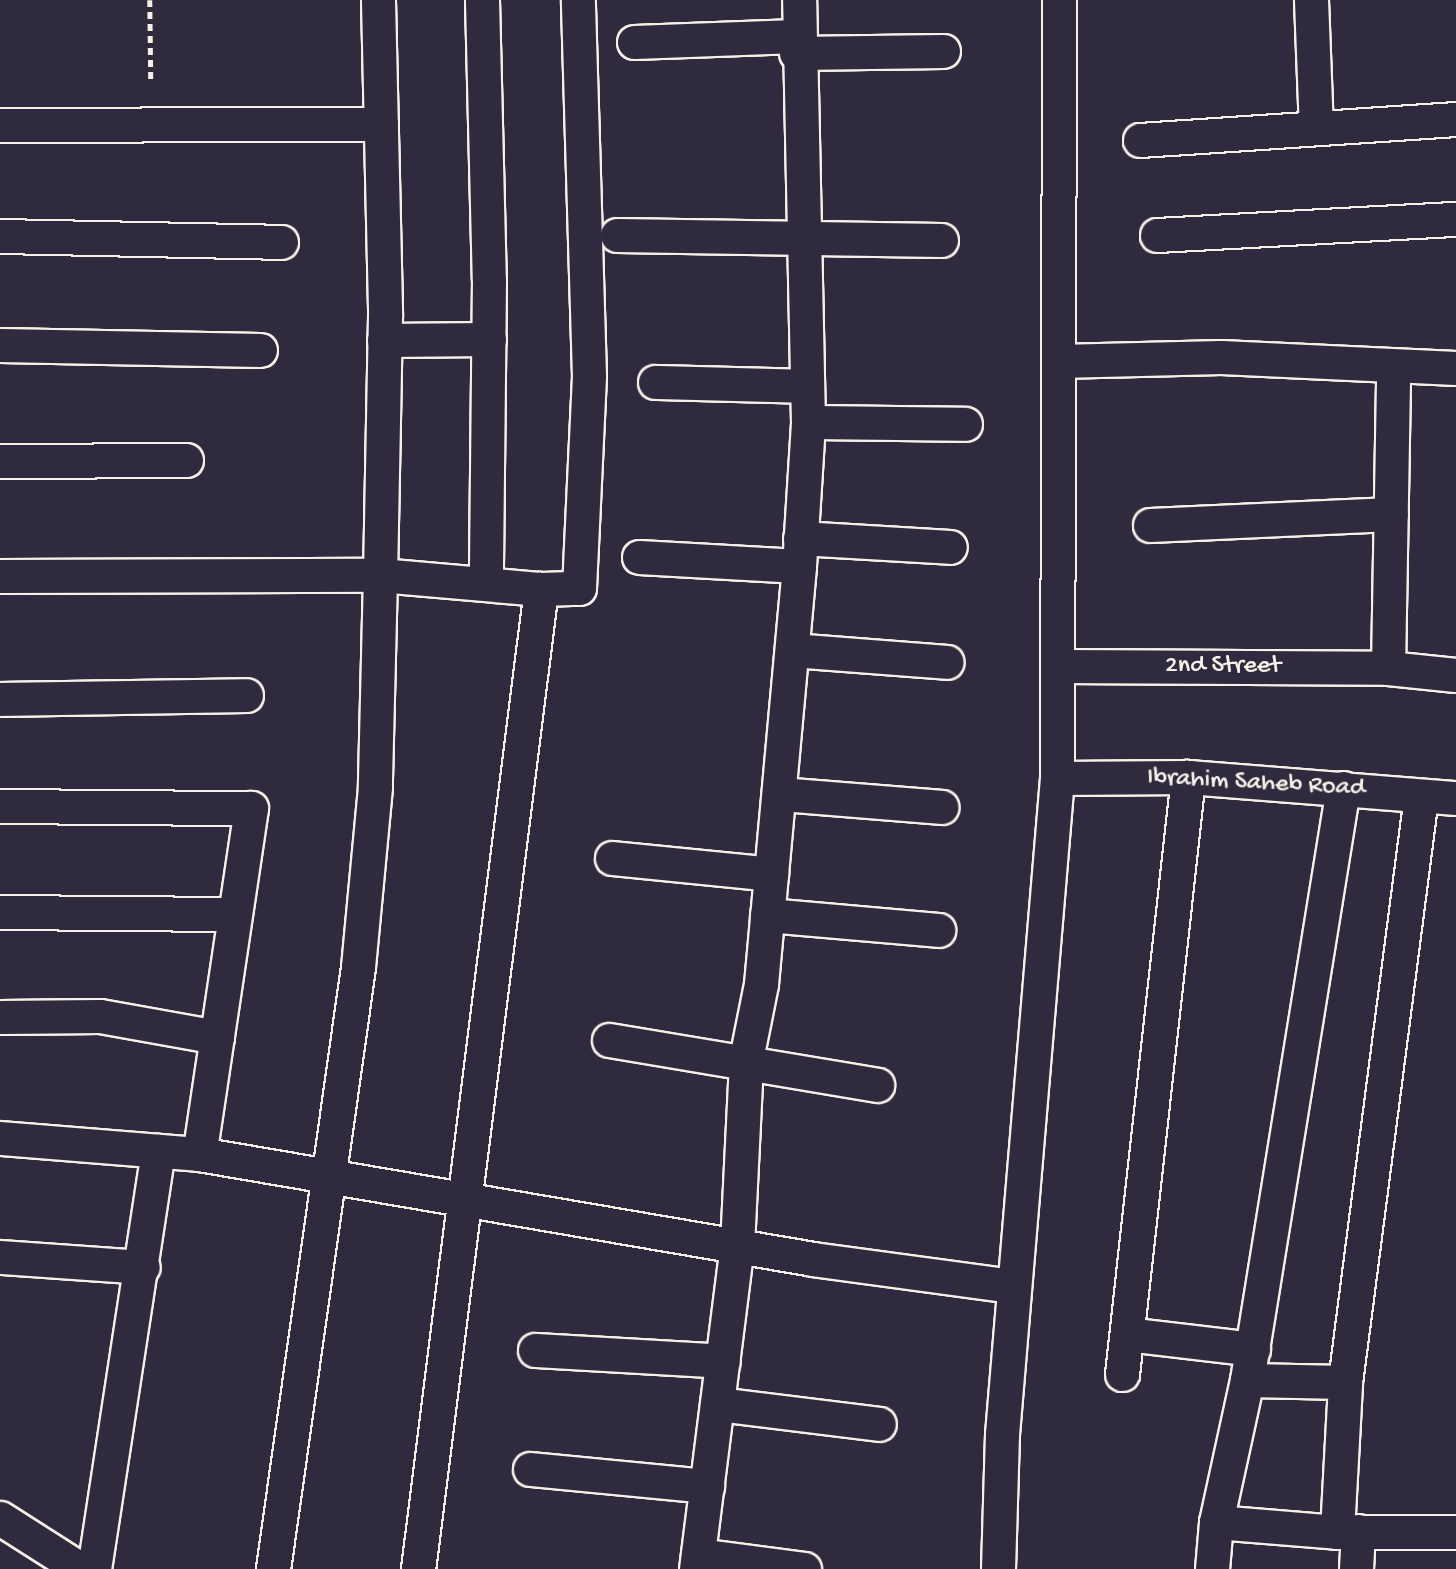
<!DOCTYPE html>
<html>
<head>
<meta charset="utf-8">
<style>
	body { margin:0 }
	#map { position:relative; width:1456px; height:1569px; overflow:hidden; background:#2f2a3d; font-family:"Gochi Hand",sans-serif }
	div>[style] { position:absolute }
	.path>* { height:4.5px; margin-top:-2.25px; transform-origin:0; background:repeating-linear-gradient(90deg,#f4f1e8 0 7px,transparent 0 12px) }
	.roads { filter:drop-shadow(2px 0 #f4f1e8) drop-shadow(-2px 0 #f4f1e8) drop-shadow(0 2px #f4f1e8) drop-shadow(0 -2px #f4f1e8) }
	.minor>* { height:33px; margin:-16.5px; padding:0 16.5px; transform-origin:16.5px; border-radius:16.5px; background:#2f2a3d }
	span { translate:-50% -50%; white-space:nowrap; text-align:center; line-height:1.15; -webkit-text-stroke:5px #2f2a3d; paint-order:stroke }
	.street-label { font-size:26px; color:#f4f1e8 }
</style>
</head>
<body>
<div id="map">
	<div class="path">
		<i style="left:150px;top:0;width:83px;rotate:89.3deg"></i>
	</div>
	<div class="roads">
		<div class="minor">
			<i style="left:378px;top:0;width:316px;rotate:88.7deg"></i>
			<i style="left:385px;top:316px;width:259px;rotate:91.1deg"></i>
			<i style="left:380px;top:575px;width:162px;rotate:5deg"></i>
			<i style="left:541px;top:589px;width:38px;rotate:-2deg"></i>
			<i style="left:579px;top:588px;width:212px;rotate:-87.3deg"></i>
			<i style="left:589px;top:376px;width:376px;rotate:-91.7deg"></i>
			<i style="left:482px;top:0;width:280px;rotate:88.6deg"></i>
			<i style="left:489px;top:280px;width:303px;rotate:90.6deg"></i>
			<i style="left:1311px;top:0;width:128px;rotate:87.8deg"></i>
			<i style="left:634px;top:42px;width:162px;rotate:-2.1deg"></i>
			<i style="left:796px;top:53px;width:147px;rotate:-0.8deg"></i>
			<i style="left:0;top:125px;width:381px;rotate:-0.2deg"></i>
			<i style="left:1140px;top:140px;width:317px;rotate:-3.8deg"></i>
			<i style="left:617px;top:235px;width:324px;rotate:0.9deg"></i>
			<i style="left:1157px;top:235px;width:299px;rotate:-3.1deg"></i>
			<i style="left:0;top:236px;width:281px;rotate:1.2deg"></i>
			<i style="left:384px;top:340px;width:105px;rotate:-0.5deg"></i>
			<i style="left:0;top:345px;width:260px;rotate:1.1deg"></i>
			<i style="left:1058px;top:361px;width:163px;rotate:-1.4deg"></i>
			<i style="left:1221px;top:357px;width:235px;rotate:2.7deg"></i>
			<i style="left:655px;top:382px;width:149px;rotate:1.5deg"></i>
			<i style="left:808px;top:422px;width:157px;rotate:0.7deg"></i>
			<i style="left:0;top:461px;width:186px;rotate:-0.3deg"></i>
			<i style="left:1150px;top:525px;width:241px;rotate:-2.6deg"></i>
			<i style="left:800px;top:538px;width:150px;rotate:3.4deg"></i>
			<i style="left:639px;top:557px;width:160px;rotate:3.2deg"></i>
			<i style="left:0;top:576px;width:380px;rotate:-0.2deg"></i>
			<i style="left:380px;top:575px;width:212px;rotate:91.4deg"></i>
			<i style="left:375px;top:787px;width:181px;rotate:95.4deg"></i>
			<i style="left:358px;top:967px;width:608px;rotate:98.04deg"></i>
			<i style="left:792px;top:650px;width:155px;rotate:4.4deg"></i>
			<i style="left:1058px;top:666px;width:330px;rotate:0.3deg"></i>
			<i style="left:1388px;top:668px;width:68px;rotate:5.9deg"></i>
			<i style="left:1388px;top:668px;width:300px;rotate:-89deg"></i>
			<i style="left:0;top:699px;width:246px;rotate:-0.9deg"></i>
			<i style="left:1057px;top:778px;width:131px;rotate:-0.4deg"></i>
			<i style="left:1188px;top:777px;width:269px;rotate:4.5deg"></i>
			<i style="left:1343px;top:788px;width:600px;rotate:99.21deg"></i>
			<i style="left:1247px;top:1380px;width:98px;rotate:1.2deg"></i>
			<i style="left:780px;top:794px;width:162px;rotate:4.6deg"></i>
			<i style="left:0;top:806px;width:251px;rotate:0.5deg"></i>
			<i style="left:251px;top:808px;width:350px;rotate:98.5deg"></i>
			<i style="left:612px;top:858px;width:160px;rotate:5.7deg"></i>
			<i style="left:0;top:912px;width:233px;rotate:0.5deg"></i>
			<i style="left:767px;top:915px;width:172px;rotate:5deg"></i>
			<i style="left:0;top:1017px;width:100px;rotate:-0.6deg"></i>
			<i style="left:100px;top:1016px;width:119px;rotate:10.2deg"></i>
			<i style="left:609px;top:1040px;width:272px;rotate:9.5deg"></i>
			<i style="left:0;top:1138px;width:200px;rotate:4.6deg"></i>
			<i style="left:199px;top:1154px;width:623px;rotate:9.7deg"></i>
			<i style="left:813px;top:1259px;width:202px;rotate:7.7deg"></i>
			<i style="left:0;top:1257px;width:143px;rotate:4deg"></i>
			<i style="left:1127px;top:1334px;width:127px;rotate:6.8deg"></i>
			<i style="left:535px;top:1350px;width:188px;rotate:3.3deg"></i>
			<i style="left:1122px;top:1374px;width:601px;rotate:-83.69deg"></i>
			<i style="left:717px;top:1404px;width:163px;rotate:7deg"></i>
			<i style="left:530px;top:1469px;width:178px;rotate:5.5deg"></i>
			<i style="left:0;top:1518px;width:95px;rotate:32.5deg"></i>
			<i style="left:1216px;top:1522px;width:145px;rotate:-77.7deg"></i>
			<i style="left:1337px;top:1532px;width:150px;rotate:-86.9deg"></i>
			<i style="left:1345px;top:1382px;width:591px;rotate:-82.61deg"></i>
			<i style="left:698px;top:1555px;width:107px;rotate:7.5deg"></i>
			<i style="left:94px;top:1569px;width:423px;rotate:-81.3deg"></i>
			<i style="left:418px;top:1569px;width:988px;rotate:-82.85deg"></i>
			<i style="left:696px;top:1569px;width:326px;rotate:-82.8deg"></i>
			<i style="left:737px;top:1246px;width:187px;rotate:-87.2deg"></i>
			<i style="left:746px;top:1059px;width:76px;rotate:-78.7deg"></i>
			<i style="left:761px;top:984px;width:420px;rotate:-84.8deg"></i>
			<i style="left:799px;top:566px;width:144px;rotate:-86.4deg"></i>
			<i style="left:808px;top:422px;width:422px;rotate:-91.2deg"></i>
			<i style="left:998px;top:1569px;width:135px;rotate:-88.3deg"></i>
			<i style="left:1002px;top:1434px;width:658px;rotate:-85.21deg"></i>
			<i style="left:1057px;top:778px;width:778px;rotate:-89.85deg"></i>
			<i style="left:1212px;top:1569px;width:47px;rotate:-85.1deg"></i>
			<i style="left:1216px;top:1522px;width:121px;rotate:4.7deg"></i>
			<i style="left:1337px;top:1532px;width:119px"></i>
			<i style="left:1356px;top:1569px;width:38px;rotate:-87deg"></i>
		</div>
	</div>
	<div class="street-label">
		<span style="left:1223px;top:667px">2nd Street</span>
		<span style="left:1256px;top:784px;rotate:3deg">Ibrahim Saheb Road</span>
	</div>
</div>
</body>
</html>
